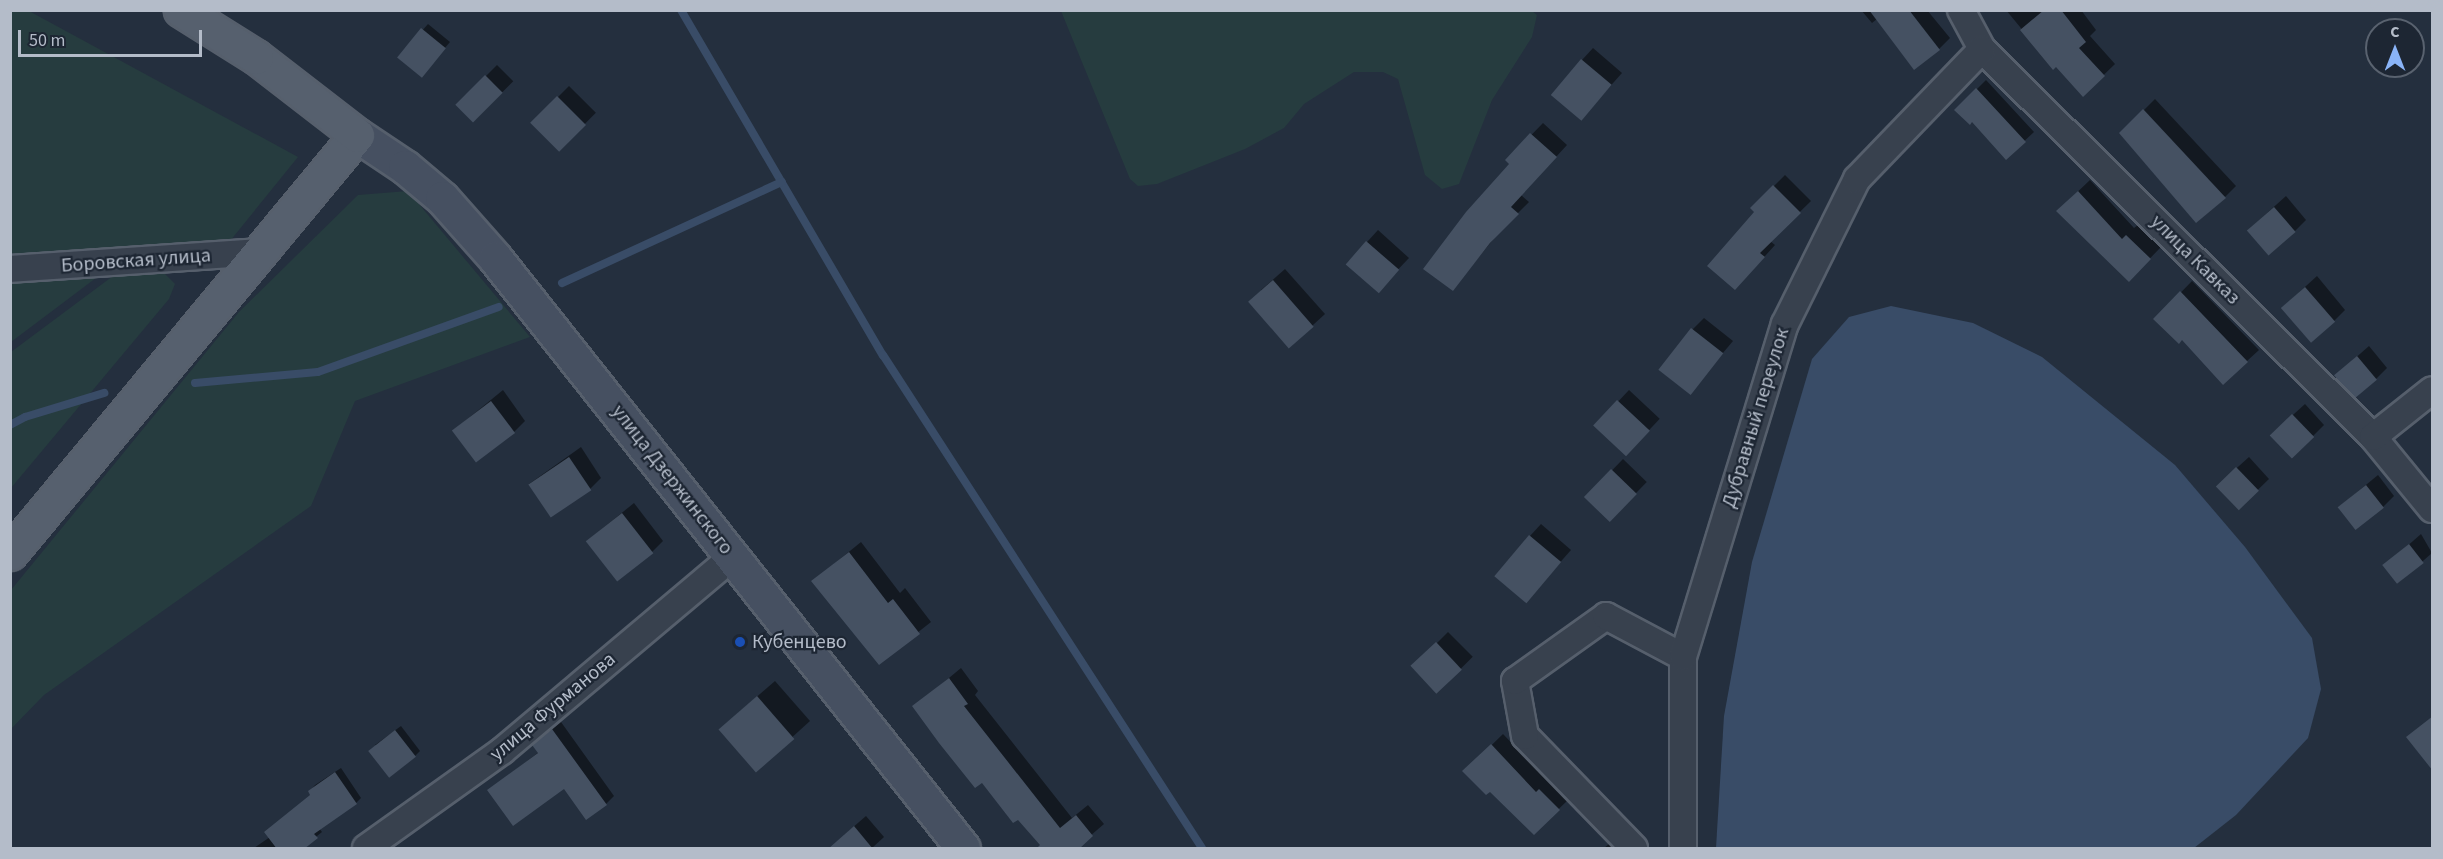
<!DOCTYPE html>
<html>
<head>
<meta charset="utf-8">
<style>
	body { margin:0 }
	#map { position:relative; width:2443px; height:859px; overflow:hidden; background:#242f3e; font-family:"Source Sans 3",sans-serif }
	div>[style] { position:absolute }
	.green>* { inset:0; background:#263c3f }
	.water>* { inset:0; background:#394c67 }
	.shadow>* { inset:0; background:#0007; transform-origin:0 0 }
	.stream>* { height:8px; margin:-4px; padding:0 4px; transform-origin:4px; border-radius:4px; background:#394c67 }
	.building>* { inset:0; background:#455162; transform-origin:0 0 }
	.roads { filter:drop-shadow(2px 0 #565f6c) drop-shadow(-2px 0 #565f6c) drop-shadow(0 2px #565f6c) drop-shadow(0 -2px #565f6c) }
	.street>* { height:26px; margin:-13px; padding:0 13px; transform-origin:13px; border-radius:13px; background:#38414e }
	.secondary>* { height:33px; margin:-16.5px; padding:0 16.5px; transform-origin:16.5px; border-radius:16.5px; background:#465061 }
	.primary>* { height:33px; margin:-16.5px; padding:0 16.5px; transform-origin:16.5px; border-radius:16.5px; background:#56606e }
	.dots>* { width:16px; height:16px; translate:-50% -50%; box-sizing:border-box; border:3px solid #1d2633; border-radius:50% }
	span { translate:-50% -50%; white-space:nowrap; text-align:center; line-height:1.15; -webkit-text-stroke:4.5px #1d2633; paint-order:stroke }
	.street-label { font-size:20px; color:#b4bcc9 }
	.poi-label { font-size:20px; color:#b4bcc9 }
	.left { translate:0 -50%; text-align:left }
	.frame { position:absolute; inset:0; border:12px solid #b4bcc9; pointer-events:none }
	.north { position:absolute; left:2365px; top:18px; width:60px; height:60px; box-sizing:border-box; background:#1d2633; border:2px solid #59626f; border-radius:50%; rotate:0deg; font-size:16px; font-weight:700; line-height:24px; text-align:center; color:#b4bcc9 }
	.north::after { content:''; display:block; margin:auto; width:21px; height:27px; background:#8ab4f8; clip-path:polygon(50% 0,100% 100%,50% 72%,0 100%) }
	.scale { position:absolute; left:18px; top:30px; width:184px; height:27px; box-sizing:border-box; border:3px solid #b4bcc9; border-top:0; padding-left:8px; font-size:18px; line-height:21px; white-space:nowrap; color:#b4bcc9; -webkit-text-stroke:4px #1d2633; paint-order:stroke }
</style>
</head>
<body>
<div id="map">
	<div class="green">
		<i style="clip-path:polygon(11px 11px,29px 11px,298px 157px,230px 241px,11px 254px)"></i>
		<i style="clip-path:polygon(1532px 11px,1537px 15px,1532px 37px,1492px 100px,1459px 184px,1442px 189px,1425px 175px,1398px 79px,1383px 72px,1354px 72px,1304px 104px,1284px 128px,1245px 149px,1157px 184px,1138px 186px,1130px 179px,1061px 11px)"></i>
		<i style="clip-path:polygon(408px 191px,530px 337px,355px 401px,311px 506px,44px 695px,11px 729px,11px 590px,239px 312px,358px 195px)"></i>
		<i style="clip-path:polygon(162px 271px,175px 284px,169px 299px,11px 488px,11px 352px,117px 273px)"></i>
		<i style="clip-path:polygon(11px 278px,17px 277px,96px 278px,11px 342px)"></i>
	</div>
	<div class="water">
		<i style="clip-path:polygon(1891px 306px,1973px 323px,2042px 357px,2175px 465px,2245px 547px,2312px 638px,2321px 689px,2308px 738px,2236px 815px,2194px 848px,1716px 848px,1724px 716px,1752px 562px,1812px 359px,1849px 317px)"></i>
	</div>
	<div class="shadow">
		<i style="clip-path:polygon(1861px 10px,1927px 10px,1950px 38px,1939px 49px,1877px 19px,1872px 23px)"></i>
		<i style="clip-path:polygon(2006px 10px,2081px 10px,2096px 30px,2090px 36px,2115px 64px,2083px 95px,2056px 65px,2053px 67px)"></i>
		<i style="clip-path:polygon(428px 24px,450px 42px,426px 70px,399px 57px)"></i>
		<i style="clip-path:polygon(1593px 48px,1622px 73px,1581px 119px,1582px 60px)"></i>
		<i style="left:497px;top:65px;width:23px;height:56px;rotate:45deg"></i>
		<i style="clip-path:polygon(1986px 80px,2034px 132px,2006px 158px,1972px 120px,1956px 110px)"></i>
		<i style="left:569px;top:86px;width:38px;height:52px;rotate:45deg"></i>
		<i style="clip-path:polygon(2155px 99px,2236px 186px,2225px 197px,2121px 133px)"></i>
		<i style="clip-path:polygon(1543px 123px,1567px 145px,1521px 195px,1529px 202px,1500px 231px,1453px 289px,1512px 164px,1507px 160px)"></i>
		<i style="clip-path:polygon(1785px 175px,1811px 201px,1770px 241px,1775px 245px,1746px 277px,1757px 212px,1752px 208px)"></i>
		<i style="clip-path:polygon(2090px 180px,2134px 228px,2138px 225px,2161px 247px,2129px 280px,2069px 200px)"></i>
		<i style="clip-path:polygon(2286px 196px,2306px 220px,2295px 231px,2248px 230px)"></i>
		<i style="clip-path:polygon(1378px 230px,1409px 258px,1388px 280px,1347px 264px)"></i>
		<i style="clip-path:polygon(1285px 269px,1325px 314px,1290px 346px,1261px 290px)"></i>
		<i style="clip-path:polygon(2317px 276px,2345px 310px,2334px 321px,2282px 308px)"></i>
		<i style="clip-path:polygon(2192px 281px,2259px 350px,2223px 383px,2182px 338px,2155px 319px)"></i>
		<i style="clip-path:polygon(1704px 318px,1733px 341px,1690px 392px,1693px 329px)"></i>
		<i style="clip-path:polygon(2369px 346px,2387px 368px,2376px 379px,2336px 375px)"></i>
		<i style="clip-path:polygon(503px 390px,525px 421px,514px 432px,454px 430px)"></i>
		<i style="left:1629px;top:390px;width:42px;height:49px;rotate:43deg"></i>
		<i style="clip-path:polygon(2305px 404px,2324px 425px,2313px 436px,2283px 424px)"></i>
		<i style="clip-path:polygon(581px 447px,601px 478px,590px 489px,529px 484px)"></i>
		<i style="clip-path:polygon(2249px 457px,2269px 479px,2239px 508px,2229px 475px)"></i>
		<i style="left:1623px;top:459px;width:33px;height:53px;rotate:44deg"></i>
		<i style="clip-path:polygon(2378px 475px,2394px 496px,2383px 507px,2339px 507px)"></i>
		<i style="clip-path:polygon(634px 503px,663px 541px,652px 552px,587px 541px)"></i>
		<i style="clip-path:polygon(1541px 524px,1571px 550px,1526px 601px,1530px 536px)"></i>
		<i style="clip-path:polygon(2421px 534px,2432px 553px,2399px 582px,2397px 555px)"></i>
		<i style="clip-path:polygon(861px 542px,900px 593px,905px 588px,931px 622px,879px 663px,813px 581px)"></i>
		<i style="left:1448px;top:632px;width:35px;height:50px;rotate:45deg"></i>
		<i style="clip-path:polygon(961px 668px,978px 691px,975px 695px,1072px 818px,1088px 805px,1104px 824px,1076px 848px,1018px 818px,914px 707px)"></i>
		<i style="clip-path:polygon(775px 681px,810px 721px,756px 770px,738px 713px)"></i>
		<i style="clip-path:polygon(561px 722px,614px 796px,606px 804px,565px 787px,489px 790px,539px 752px,542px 737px)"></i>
		<i style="clip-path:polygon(401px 726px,420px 751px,415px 756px,375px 745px)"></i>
		<i style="clip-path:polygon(1503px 734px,1548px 781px,1551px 779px,1570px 798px,1534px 833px,1490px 789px,1465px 771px)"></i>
		<i style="clip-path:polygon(341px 768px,361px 798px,356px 803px,319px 828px,322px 832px,302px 848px,254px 848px,270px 837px,266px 832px,312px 794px,310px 791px,315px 785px)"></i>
		<i style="clip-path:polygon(866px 816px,884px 837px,872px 848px,844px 835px)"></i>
		<i style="clip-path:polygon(1609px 844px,1614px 848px,1604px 848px)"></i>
	</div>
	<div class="stream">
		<i style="left:681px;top:10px;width:400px;rotate:59.7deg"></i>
		<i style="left:883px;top:355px;width:587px;rotate:57.09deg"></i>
		<i style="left:562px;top:283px;width:242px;rotate:-24.7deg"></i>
		<i style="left:195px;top:383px;width:123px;rotate:-5.1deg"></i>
		<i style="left:318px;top:372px;width:192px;rotate:-19.8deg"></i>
		<i style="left:10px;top:425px;width:17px;rotate:-28deg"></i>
		<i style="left:25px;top:417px;width:83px;rotate:-16.9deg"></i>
	</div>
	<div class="building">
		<i style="clip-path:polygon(1869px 10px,1909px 10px,1940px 50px,1914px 70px)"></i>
		<i style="clip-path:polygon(2044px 10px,2061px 10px,2086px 42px,2079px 48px,2105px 76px,2083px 97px,2056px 67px,2053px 70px,2020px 30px)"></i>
		<i style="left:421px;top:28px;width:32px;height:38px;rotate:39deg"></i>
		<i style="left:1581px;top:59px;width:40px;height:47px;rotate:40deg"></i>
		<i style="left:485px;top:75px;width:25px;height:42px;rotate:45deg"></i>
		<i style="clip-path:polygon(1976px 88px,2026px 142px,2006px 160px,1972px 122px,1970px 125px,1954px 110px)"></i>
		<i style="left:557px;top:96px;width:41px;height:38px;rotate:45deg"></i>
		<i style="clip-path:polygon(2143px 109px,2226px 198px,2196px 223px,2119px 133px)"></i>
		<i style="clip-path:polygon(1530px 133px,1557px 157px,1511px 207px,1519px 214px,1490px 243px,1453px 291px,1423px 269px,1466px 212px,1509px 164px,1505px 160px)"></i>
		<i style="clip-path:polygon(1773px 185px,1801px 213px,1760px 253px,1765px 257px,1735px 290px,1707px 266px,1754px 212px,1750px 208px)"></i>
		<i style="clip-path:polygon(2078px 191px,2122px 239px,2126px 235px,2151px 259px,2129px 282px,2056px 211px)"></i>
		<i style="left:2274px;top:207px;width:33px;height:36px;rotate:49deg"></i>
		<i style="left:1366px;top:241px;width:44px;height:31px;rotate:41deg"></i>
		<i style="left:1273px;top:280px;width:62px;height:33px;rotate:49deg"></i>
		<i style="left:2305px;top:287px;width:46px;height:32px;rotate:49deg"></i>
		<i style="clip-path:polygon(2180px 291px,2248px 362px,2223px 385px,2182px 340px,2179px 344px,2153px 319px)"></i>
		<i style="left:1691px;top:328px;width:41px;height:53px;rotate:38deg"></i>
		<i style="left:2357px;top:356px;width:31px;height:30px;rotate:50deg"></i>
		<i style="left:1617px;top:400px;width:45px;height:35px;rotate:43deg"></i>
		<i style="left:491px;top:401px;width:40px;height:49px;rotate:53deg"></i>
		<i style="left:2292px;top:414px;width:32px;height:31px;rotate:46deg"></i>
		<i style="left:569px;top:457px;width:40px;height:49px;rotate:56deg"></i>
		<i style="left:2236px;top:467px;width:33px;height:28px;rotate:46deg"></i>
		<i style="left:1611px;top:469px;width:36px;height:39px;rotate:44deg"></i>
		<i style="left:2366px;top:485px;width:29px;height:36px;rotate:52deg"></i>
		<i style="left:622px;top:513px;width:51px;height:46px;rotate:52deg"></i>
		<i style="left:1529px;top:535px;width:42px;height:54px;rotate:40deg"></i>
		<i style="left:2409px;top:544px;width:24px;height:34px;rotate:52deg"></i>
		<i style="clip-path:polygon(849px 552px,888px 603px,893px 599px,920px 634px,879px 665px,811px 581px)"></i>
		<i style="left:1436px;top:642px;width:38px;height:35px;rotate:47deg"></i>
		<i style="clip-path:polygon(949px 678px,968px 704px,964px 706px,1060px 828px,1076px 815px,1093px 836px,1079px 849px,1036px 849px,1040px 845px,1018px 820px,1013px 823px,982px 783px,975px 788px,939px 743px,912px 706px)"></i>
		<i style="left:757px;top:696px;width:57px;height:51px;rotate:49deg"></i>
		<i style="clip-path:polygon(2433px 716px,2433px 771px,2406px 737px)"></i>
		<i style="clip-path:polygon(552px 729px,607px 805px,586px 820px,564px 789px,513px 826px,487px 790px,538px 753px,532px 745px)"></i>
		<i style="left:395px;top:730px;width:34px;height:34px;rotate:52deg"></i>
		<i style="clip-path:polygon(1491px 744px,1536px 792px,1539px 789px,1560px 810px,1534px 835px,1490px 792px,1486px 795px,1462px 771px)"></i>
		<i style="clip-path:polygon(335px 772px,357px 804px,314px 834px,318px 838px,304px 849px,277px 849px,264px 832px,310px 795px,308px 791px)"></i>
		<i style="clip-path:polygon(854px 826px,873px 849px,828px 849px)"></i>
	</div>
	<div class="roads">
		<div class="street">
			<i style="left:1961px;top:10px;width:44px;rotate:61.7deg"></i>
			<i style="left:1982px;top:49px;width:551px;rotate:44.78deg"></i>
			<i style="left:2373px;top:437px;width:93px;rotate:50.7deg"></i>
			<i style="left:10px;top:269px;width:253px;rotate:-3.9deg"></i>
			<i style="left:2373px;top:437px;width:75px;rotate:-38.5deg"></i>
			<i style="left:366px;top:848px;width:167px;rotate:-35.5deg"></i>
			<i style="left:502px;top:751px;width:301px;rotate:-40.1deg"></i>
			<i style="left:1634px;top:848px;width:156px;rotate:-134.2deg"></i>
			<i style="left:1525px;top:736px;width:56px;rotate:-100.3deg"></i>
			<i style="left:1515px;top:681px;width:112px;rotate:-35.5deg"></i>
			<i style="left:1606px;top:616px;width:87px;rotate:28deg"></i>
			<i style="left:1683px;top:848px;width:191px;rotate:-90deg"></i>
			<i style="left:1683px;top:657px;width:348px;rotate:-73deg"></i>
			<i style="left:1785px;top:324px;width:162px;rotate:-63.6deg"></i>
			<i style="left:1857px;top:179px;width:180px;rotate:-46.1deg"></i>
		</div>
		<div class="secondary">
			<i style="left:357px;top:135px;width:58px;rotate:33.7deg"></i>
			<i style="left:405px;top:167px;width:48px;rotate:40deg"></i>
			<i style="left:442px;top:198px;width:80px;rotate:48.5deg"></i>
			<i style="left:495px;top:258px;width:753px;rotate:51.58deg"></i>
		</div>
		<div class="primary">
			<i style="left:10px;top:553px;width:543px;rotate:-50.3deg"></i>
			<i style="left:357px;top:135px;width:128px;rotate:-142.3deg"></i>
			<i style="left:256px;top:57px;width:89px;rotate:-147.9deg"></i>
		</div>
	</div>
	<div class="dots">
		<i style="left:740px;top:642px;background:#1a4fb4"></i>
	</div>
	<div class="street-label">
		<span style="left:2195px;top:260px;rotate:45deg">улица Кавказ</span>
		<span style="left:136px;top:261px;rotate:-4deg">Боровская улица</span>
		<span style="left:1756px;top:418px;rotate:-73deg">Дубравный переулок</span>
		<span style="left:672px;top:480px;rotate:52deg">улица Дзержинского</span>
		<span style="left:553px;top:707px;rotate:-40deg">улица Фурманова</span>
	</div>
	<div class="poi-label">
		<span class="left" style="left:752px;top:642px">Кубенцево</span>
	</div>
	<div class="frame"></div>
	<div class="north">С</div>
	<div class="scale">50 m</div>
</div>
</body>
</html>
